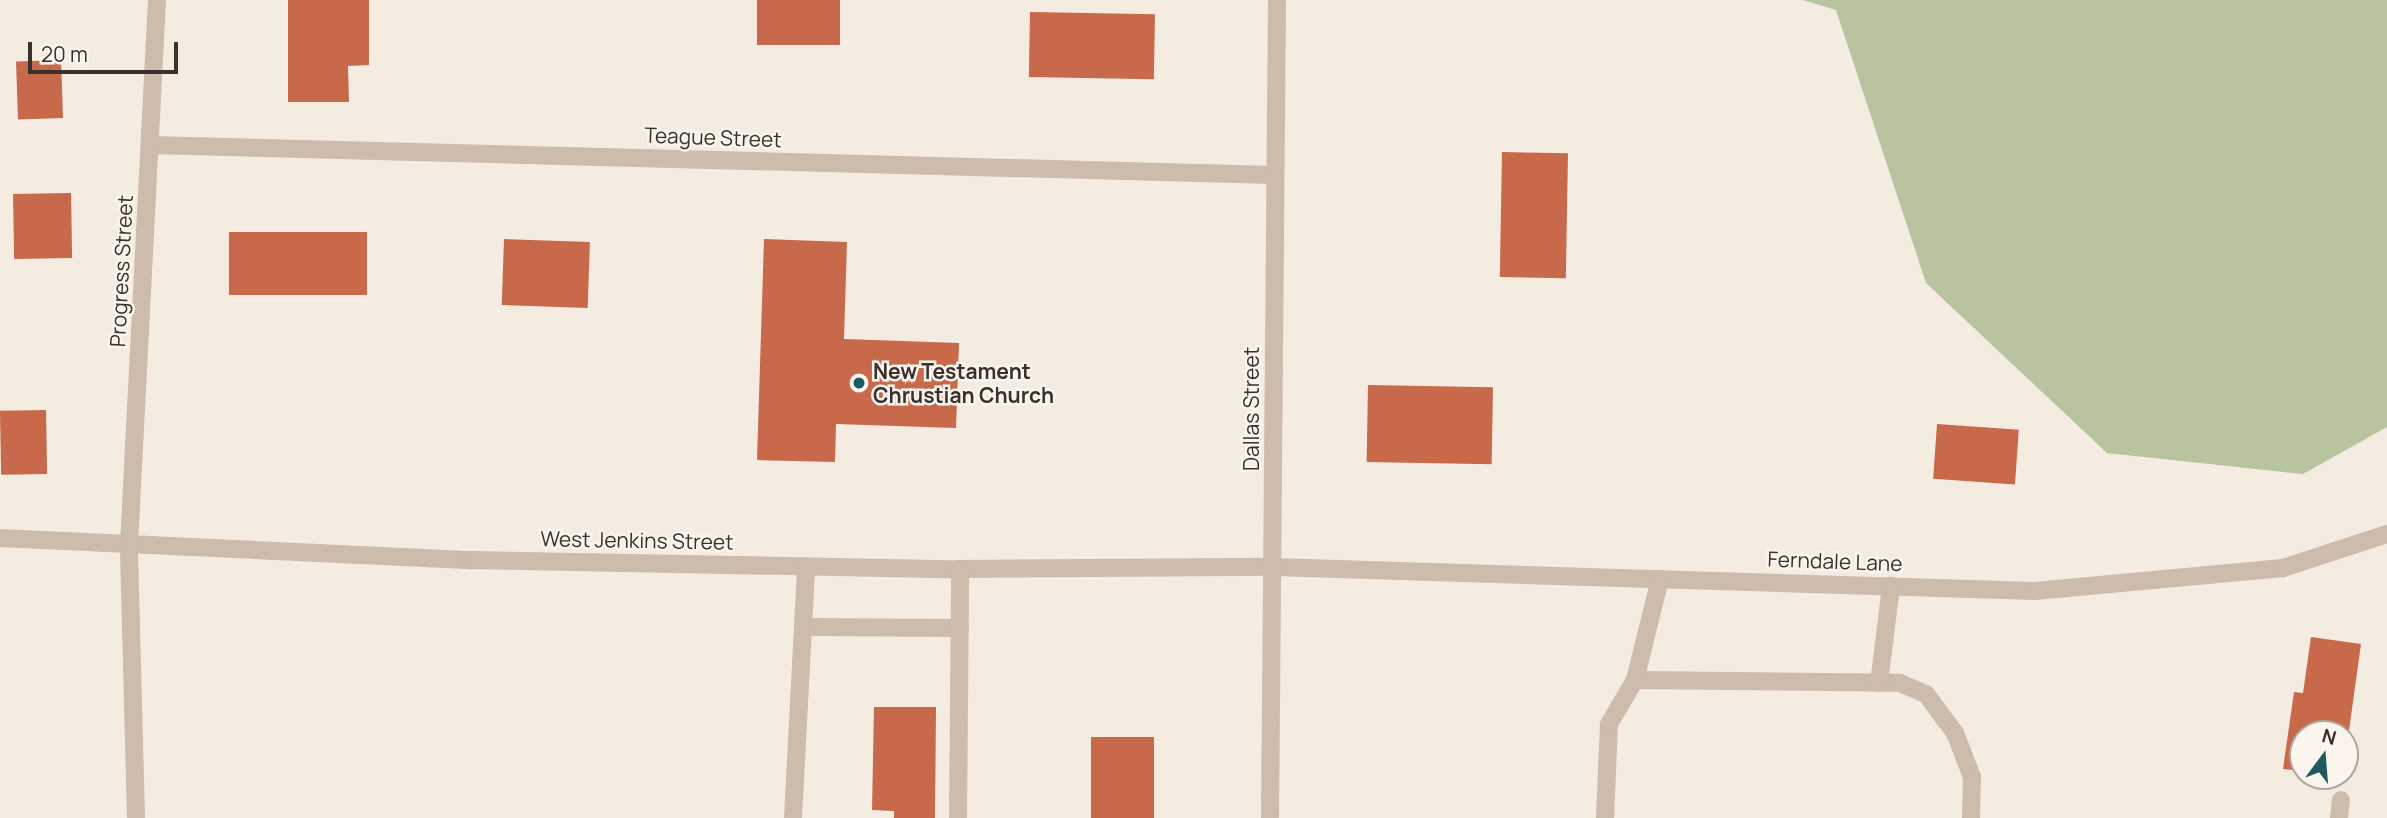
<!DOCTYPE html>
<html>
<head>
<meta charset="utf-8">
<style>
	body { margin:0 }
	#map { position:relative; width:2387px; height:818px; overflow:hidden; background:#f4ebe1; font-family:Manrope,sans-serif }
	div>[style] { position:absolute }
	.green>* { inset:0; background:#b8c4a0 }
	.building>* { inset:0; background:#c8694b; transform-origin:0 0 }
	.minor>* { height:18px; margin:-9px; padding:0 9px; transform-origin:9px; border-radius:9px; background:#cdbbac }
	.dots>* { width:19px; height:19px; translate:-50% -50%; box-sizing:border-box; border:4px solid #fbf5ee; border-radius:50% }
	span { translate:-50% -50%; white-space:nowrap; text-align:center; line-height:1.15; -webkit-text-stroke:5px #fbf5ee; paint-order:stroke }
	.street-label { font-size:21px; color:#3b302b }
	.poi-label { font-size:21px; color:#3b302b; font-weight:700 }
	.left { translate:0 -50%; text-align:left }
	.north { position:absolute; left:2289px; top:720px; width:70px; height:70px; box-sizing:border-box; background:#fbf5ee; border:2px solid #aea6a0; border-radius:50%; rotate:16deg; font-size:19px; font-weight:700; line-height:28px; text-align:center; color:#3b302b }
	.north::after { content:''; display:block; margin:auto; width:24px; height:32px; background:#1f5a5e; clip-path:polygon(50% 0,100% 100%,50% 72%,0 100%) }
	.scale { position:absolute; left:28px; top:42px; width:150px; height:32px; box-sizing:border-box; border:4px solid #3b302b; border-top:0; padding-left:9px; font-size:21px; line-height:24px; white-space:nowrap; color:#3b302b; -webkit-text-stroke:5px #fbf5ee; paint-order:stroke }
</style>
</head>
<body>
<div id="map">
	<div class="green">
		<i style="clip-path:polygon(1803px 0,2387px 0,2387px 427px,2303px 474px,2107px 453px,1926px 283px,1836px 10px)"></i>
	</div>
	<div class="building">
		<i style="clip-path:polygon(288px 0,369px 0,369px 65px,348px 66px,349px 102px,288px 102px)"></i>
		<i style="left:757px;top:0;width:83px;height:45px"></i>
		<i style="left:1030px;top:12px;width:125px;height:65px;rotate:1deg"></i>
		<i style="left:61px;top:60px;width:58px;height:45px;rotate:88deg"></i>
		<i style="left:1502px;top:152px;width:66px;height:125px;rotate:1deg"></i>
		<i style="left:71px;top:193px;width:65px;height:58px;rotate:89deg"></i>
		<i style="left:229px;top:232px;width:138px;height:63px"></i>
		<i style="left:504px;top:239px;width:86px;height:66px;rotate:2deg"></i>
		<i style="clip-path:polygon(764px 239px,847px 242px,844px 339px,959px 343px,956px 428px,836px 424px,835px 462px,757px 460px)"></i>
		<i style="left:1368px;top:385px;width:125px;height:77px;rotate:1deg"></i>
		<i style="left:46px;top:410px;width:64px;height:46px;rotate:89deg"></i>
		<i style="left:1937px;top:424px;width:82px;height:55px;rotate:4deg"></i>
		<i style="clip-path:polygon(2311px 637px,2361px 644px,2345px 759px,2345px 734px,2303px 734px,2303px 771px,2283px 769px,2294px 692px,2303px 693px)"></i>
		<i style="clip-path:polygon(874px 707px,936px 707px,935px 818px,894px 818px,894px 811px,872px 810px)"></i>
		<i style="left:1091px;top:737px;width:63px;height:81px"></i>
	</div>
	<div class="minor">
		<i style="left:151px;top:145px;width:1122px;rotate:1.53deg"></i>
		<i style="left:0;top:538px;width:472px;rotate:2.7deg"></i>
		<i style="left:471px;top:560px;width:489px;rotate:1.1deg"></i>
		<i style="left:960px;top:569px;width:314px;rotate:-0.4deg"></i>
		<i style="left:1274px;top:567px;width:761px;rotate:1.81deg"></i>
		<i style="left:2035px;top:591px;width:249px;rotate:-5.3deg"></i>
		<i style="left:2283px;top:568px;width:109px;rotate:-18.1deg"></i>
		<i style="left:803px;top:627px;width:157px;rotate:0.4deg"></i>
		<i style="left:1635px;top:680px;width:265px;rotate:0.6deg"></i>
		<i style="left:1900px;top:683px;width:28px;rotate:23deg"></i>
		<i style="left:1926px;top:694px;width:49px;rotate:53.4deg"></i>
		<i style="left:1955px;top:733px;width:47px;rotate:68.9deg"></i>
		<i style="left:1972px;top:777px;width:41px;rotate:91.4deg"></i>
		<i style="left:1879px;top:683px;width:98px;rotate:-82.9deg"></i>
		<i style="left:136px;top:818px;width:273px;rotate:-91.5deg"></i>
		<i style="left:129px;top:545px;width:546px;rotate:-87.06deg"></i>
		<i style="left:793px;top:818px;width:252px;rotate:-87deg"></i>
		<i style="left:958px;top:818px;width:249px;rotate:-89.5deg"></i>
		<i style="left:1270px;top:818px;width:818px;rotate:-89.51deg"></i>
		<i style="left:1605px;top:818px;width:94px;rotate:-87.6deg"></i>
		<i style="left:1609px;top:724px;width:51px;rotate:-59.4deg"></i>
		<i style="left:1635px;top:680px;width:104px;rotate:-76.1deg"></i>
		<i style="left:2339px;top:818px;width:18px;rotate:-84deg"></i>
	</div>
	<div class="dots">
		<i style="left:859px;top:383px;background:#1f5a5e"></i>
	</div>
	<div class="street-label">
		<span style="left:713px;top:137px;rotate:2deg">Teague Street</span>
		<span style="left:121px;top:271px;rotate:-87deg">Progress Street</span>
		<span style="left:1251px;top:409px;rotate:-90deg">Dallas Street</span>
		<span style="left:637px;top:540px;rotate:1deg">West Jenkins Street</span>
		<span style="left:1835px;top:561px;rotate:2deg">Ferndale Lane</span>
	</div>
	<div class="poi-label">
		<span class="left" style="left:873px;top:383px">New Testament<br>Chrustian Church</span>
	</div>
	<div class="north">N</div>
	<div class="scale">20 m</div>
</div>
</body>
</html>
